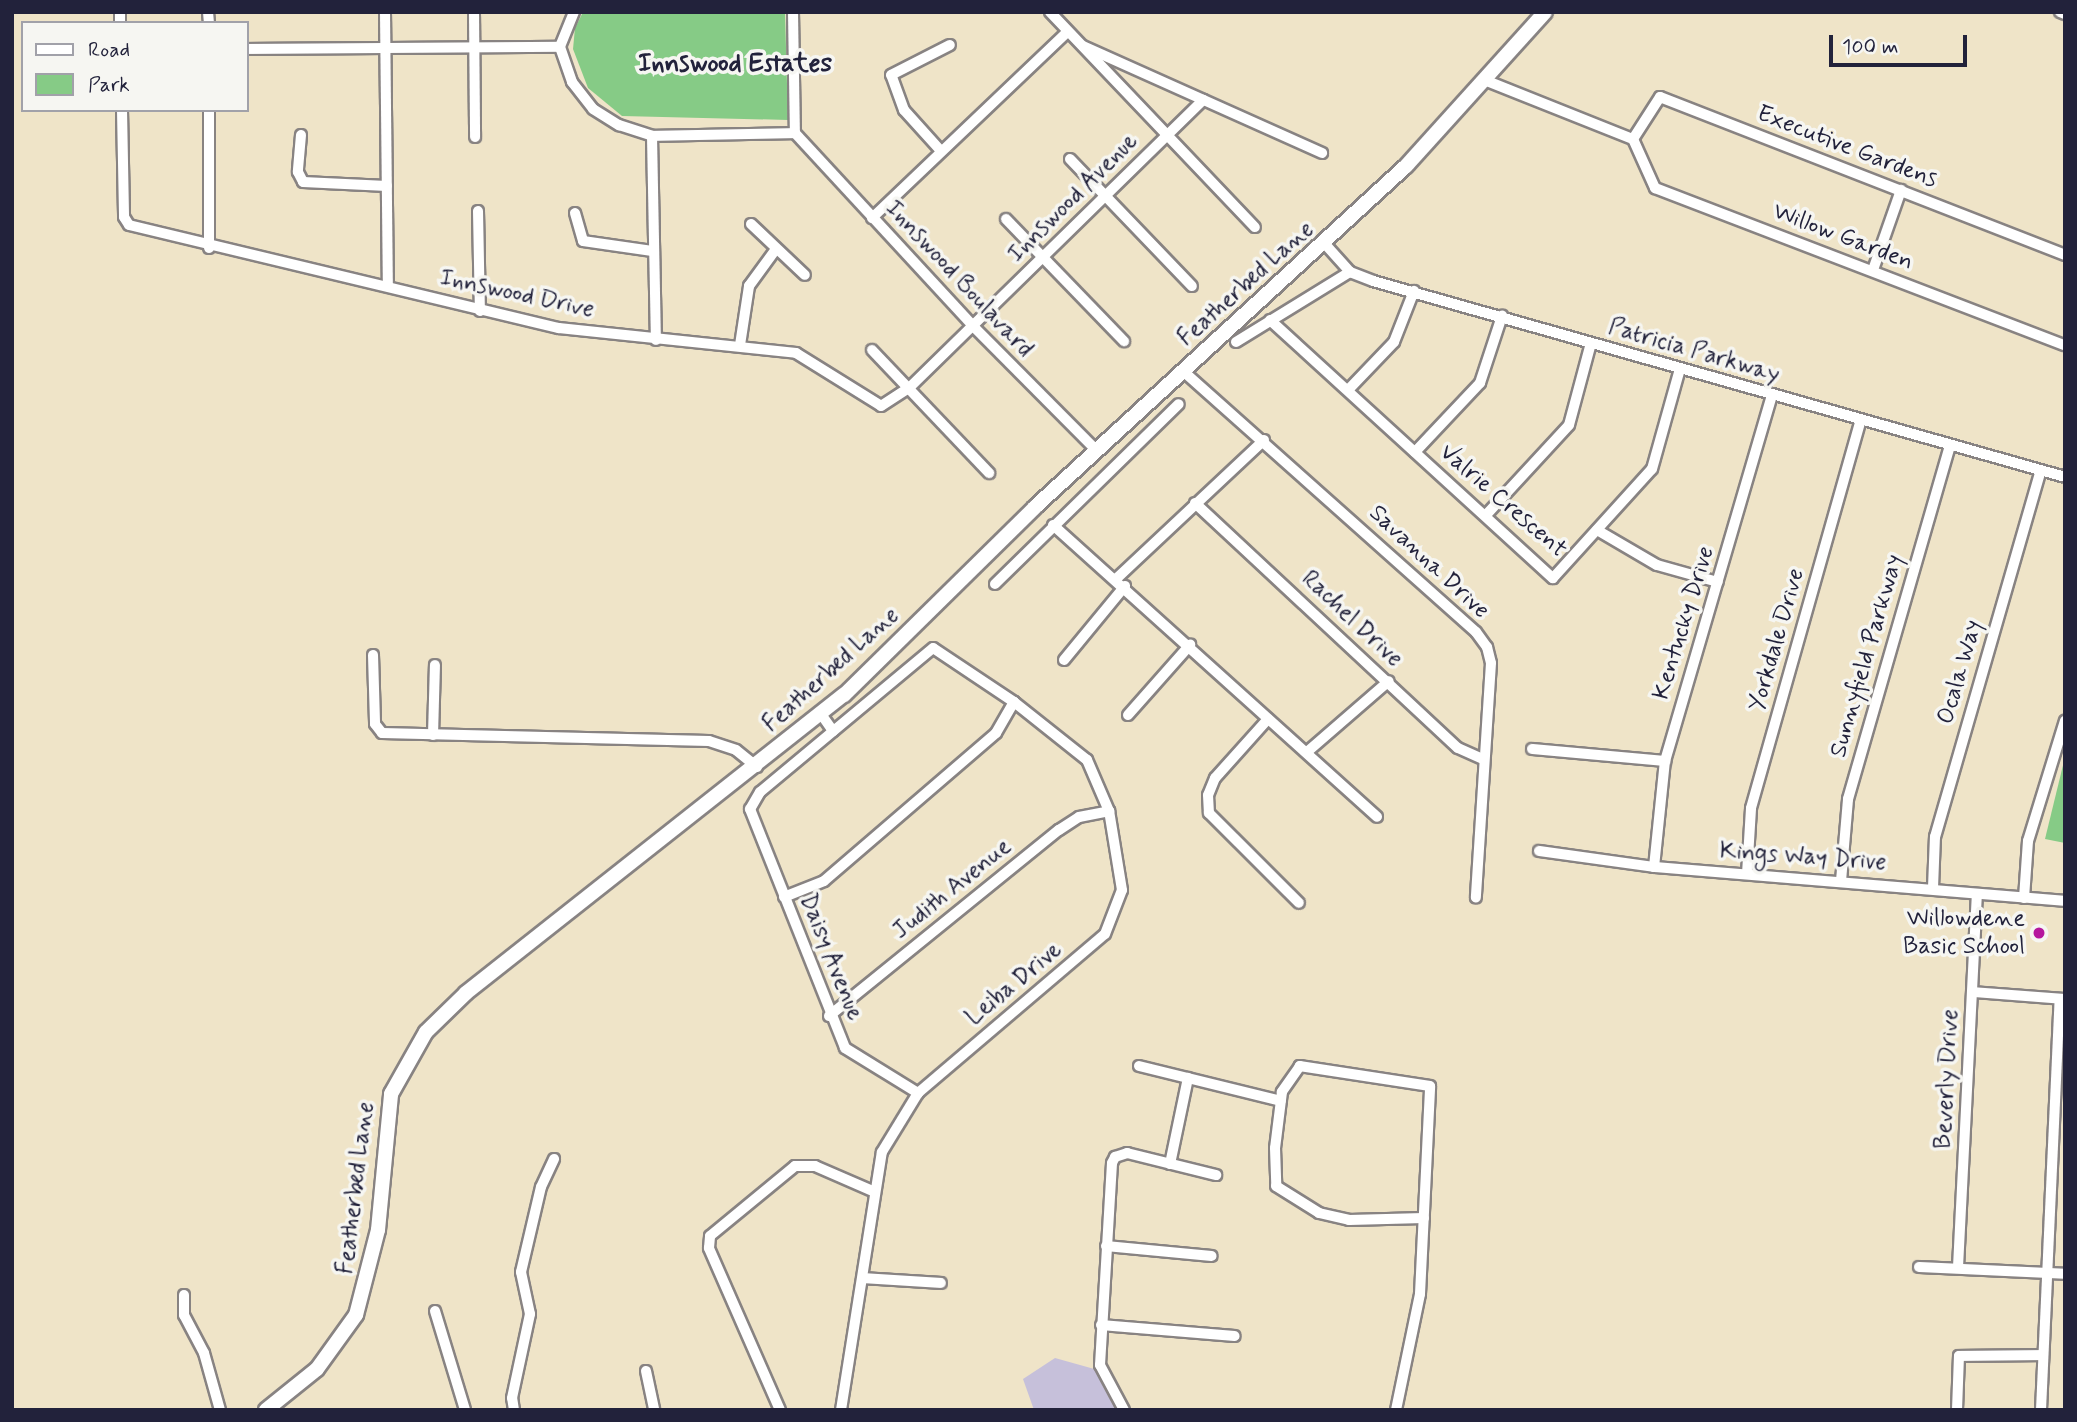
<!DOCTYPE html>
<html>
<head>
<meta charset="utf-8">
<style>
	body { margin:0 }
	#map { position:relative; width:2077px; height:1422px; overflow:hidden; background:#efe4c8; font-family:Mynerve,sans-serif }
	div>[style] { position:absolute }
	.industrial>* { inset:0; background:#c6c0da }
	.green>* { inset:0; background:#86cb86 }
	.roads { filter:drop-shadow(2px 0 #888382) drop-shadow(-2px 0 #888382) drop-shadow(0 2px #888382) drop-shadow(0 -2px #888382) }
	.minor>* { height:10px; margin:-5px; padding:0 5px; transform-origin:5px; border-radius:5px; background:#fff }
	.secondary>* { height:14px; margin:-7px; padding:0 7px; transform-origin:7px; border-radius:7px; background:#fff }
	.dots>* { width:19px; height:19px; translate:-50% -50%; box-sizing:border-box; border:4px solid #f6f6f2; border-radius:50% }
	span { translate:-50% -50%; white-space:nowrap; text-align:center; line-height:1.15; -webkit-text-stroke:7px #f6f6f2; paint-order:stroke }
	.street-label { font-size:24px; color:#22223b }
	.poi-label { font-size:24px; color:#22223b }
	.right { translate:-100% -50%; text-align:right }
	.neighbourhood-label { font-size:26px; color:#22223b; font-weight:700 }
	.frame { position:absolute; inset:0; border:14px solid #22223b; pointer-events:none }
	.legend { position:absolute; left:21px; top:21px; width:228px; height:91px; box-sizing:border-box; background:#f6f6f2; border:2px solid #a1a1a9; margin:0; padding:9px 12px; list-style:none; font-size:21px; color:#22223b }
	.legend li { display:flex; align-items:center; gap:14px; height:35px }
	.legend b { width:35px; border:2px solid #a1a1a9 }
	.scale { position:absolute; left:1829px; top:35px; width:138px; height:32px; box-sizing:border-box; border:4px solid #22223b; border-top:0; padding-left:9px; font-size:21px; line-height:24px; white-space:nowrap; color:#22223b; -webkit-text-stroke:5px #f6f6f2; paint-order:stroke }
</style>
</head>
<body>
<div id="map">
	<div class="industrial">
		<i style="clip-path:polygon(1055px 1358px,1105px 1372px,1129px 1410px,1034px 1410px,1023px 1379px)"></i>
	</div>
	<div class="green">
		<i style="clip-path:polygon(583px 12px,785px 12px,788px 120px,622px 116px,588px 88px,573px 49px,575px 28px)"></i>
		<i style="clip-path:polygon(2065px 757px,2065px 843px,2045px 839px)"></i>
	</div>
	<div class="roads">
		<div class="minor">
			<i style="left:120px;top:12px;width:11px;rotate:90deg"></i>
			<i style="left:208px;top:12px;width:11px;rotate:85deg"></i>
			<i style="left:385px;top:12px;width:274px;rotate:89.4deg"></i>
			<i style="left:474px;top:12px;width:125px;rotate:89.5deg"></i>
			<i style="left:574px;top:12px;width:38px;rotate:112deg"></i>
			<i style="left:560px;top:47px;width:37px;rotate:71deg"></i>
			<i style="left:572px;top:82px;width:34px;rotate:52deg"></i>
			<i style="left:593px;top:109px;width:31px;rotate:32deg"></i>
			<i style="left:619px;top:125px;width:35px;rotate:18deg"></i>
			<i style="left:652px;top:136px;width:143px;rotate:-1.2deg"></i>
			<i style="left:793px;top:12px;width:121px;rotate:89.1deg"></i>
			<i style="left:795px;top:133px;width:263px;rotate:47.3deg"></i>
			<i style="left:973px;top:326px;width:175px;rotate:45.2deg"></i>
			<i style="left:1050px;top:12px;width:297px;rotate:46.4deg"></i>
			<i style="left:2060px;top:12px;width:5px;rotate:22deg"></i>
			<i style="left:1083px;top:46px;width:262px;rotate:24.1deg"></i>
			<i style="left:247px;top:49px;width:313px;rotate:-0.4deg"></i>
			<i style="left:1487px;top:81px;width:157px;rotate:21.7deg"></i>
			<i style="left:122px;top:110px;width:107px;rotate:88.9deg"></i>
			<i style="left:124px;top:217px;width:9px;rotate:58deg"></i>
			<i style="left:129px;top:225px;width:442px;rotate:13.5deg"></i>
			<i style="left:559px;top:328px;width:238px;rotate:6deg"></i>
			<i style="left:796px;top:353px;width:100px;rotate:31.9deg"></i>
			<i style="left:881px;top:406px;width:33px;rotate:-33deg"></i>
			<i style="left:909px;top:388px;width:412px;rotate:-44.4deg"></i>
			<i style="left:209px;top:110px;width:138px;rotate:90deg"></i>
			<i style="left:301px;top:135px;width:37px;rotate:95deg"></i>
			<i style="left:298px;top:172px;width:11px;rotate:63deg"></i>
			<i style="left:303px;top:182px;width:84px;rotate:2.7deg"></i>
			<i style="left:652px;top:136px;width:204px;rotate:88.9deg"></i>
			<i style="left:1633px;top:139px;width:54px;rotate:65.8deg"></i>
			<i style="left:1655px;top:188px;width:439px;rotate:21deg"></i>
			<i style="left:1633px;top:139px;width:50px;rotate:-57.3deg"></i>
			<i style="left:1660px;top:97px;width:435px;rotate:21.3deg"></i>
			<i style="left:941px;top:151px;width:55px;rotate:-132.1deg"></i>
			<i style="left:904px;top:110px;width:37px;rotate:-110deg"></i>
			<i style="left:891px;top:75px;width:66px;rotate:-27deg"></i>
			<i style="left:1070px;top:159px;width:176px;rotate:46.2deg"></i>
			<i style="left:478px;top:211px;width:100px;rotate:88.9deg"></i>
			<i style="left:575px;top:213px;width:29px;rotate:74deg"></i>
			<i style="left:583px;top:241px;width:70px;rotate:8.2deg"></i>
			<i style="left:872px;top:218px;width:268px;rotate:-43.6deg"></i>
			<i style="left:1006px;top:219px;width:170px;rotate:46deg"></i>
			<i style="left:751px;top:224px;width:74px;rotate:43.4deg"></i>
			<i style="left:1325px;top:244px;width:38px;rotate:48deg"></i>
			<i style="left:1350px;top:272px;width:25px;rotate:21deg"></i>
			<i style="left:1373px;top:281px;width:719px;rotate:15.81deg"></i>
			<i style="left:1873px;top:270px;width:85px;rotate:-70.7deg"></i>
			<i style="left:1270px;top:320px;width:383px;rotate:42.4deg"></i>
			<i style="left:1553px;top:578px;width:147px;rotate:-47.8deg"></i>
			<i style="left:1652px;top:469px;width:104px;rotate:-74.4deg"></i>
			<i style="left:1236px;top:342px;width:134px;rotate:-31.6deg"></i>
			<i style="left:740px;top:345px;width:60px;rotate:-81.3deg"></i>
			<i style="left:749px;top:286px;width:46px;rotate:-53.9deg"></i>
			<i style="left:872px;top:350px;width:170px;rotate:46.4deg"></i>
			<i style="left:1183px;top:371px;width:392px;rotate:41.7deg"></i>
			<i style="left:1476px;top:632px;width:19px;rotate:54deg"></i>
			<i style="left:1487px;top:647px;width:16px;rotate:76deg"></i>
			<i style="left:1491px;top:663px;width:235px;rotate:93.7deg"></i>
			<i style="left:1349px;top:389px;width:65px;rotate:-46.2deg"></i>
			<i style="left:1394px;top:342px;width:55px;rotate:-68.6deg"></i>
			<i style="left:1415px;top:452px;width:95px;rotate:-46.7deg"></i>
			<i style="left:1480px;top:383px;width:71px;rotate:-71.8deg"></i>
			<i style="left:1195px;top:503px;width:359px;rotate:43deg"></i>
			<i style="left:1458px;top:748px;width:27px;rotate:24deg"></i>
			<i style="left:1486px;top:515px;width:122px;rotate:-47.3deg"></i>
			<i style="left:1569px;top:425px;width:85px;rotate:-75deg"></i>
			<i style="left:1053px;top:525px;width:436px;rotate:42deg"></i>
			<i style="left:1597px;top:530px;width:69px;rotate:30.3deg"></i>
			<i style="left:1657px;top:565px;width:63px;rotate:15.6deg"></i>
			<i style="left:1116px;top:579px;width:203px;rotate:-43.2deg"></i>
			<i style="left:995px;top:584px;width:257px;rotate:-44.4deg"></i>
			<i style="left:373px;top:655px;width:69px;rotate:88.3deg"></i>
			<i style="left:375px;top:724px;width:11px;rotate:52deg"></i>
			<i style="left:382px;top:733px;width:327px;rotate:1.4deg"></i>
			<i style="left:709px;top:741px;width:28px;rotate:18deg"></i>
			<i style="left:736px;top:750px;width:27px;rotate:39deg"></i>
			<i style="left:1064px;top:660px;width:96px;rotate:-50.5deg"></i>
			<i style="left:821px;top:714px;width:21px;rotate:55deg"></i>
			<i style="left:1128px;top:715px;width:94px;rotate:-48.5deg"></i>
			<i style="left:1268px;top:719px;width:79px;rotate:131.9deg"></i>
			<i style="left:1215px;top:778px;width:18px;rotate:112deg"></i>
			<i style="left:1208px;top:795px;width:18px;rotate:87deg"></i>
			<i style="left:1209px;top:813px;width:127px;rotate:45deg"></i>
			<i style="left:433px;top:735px;width:70px;rotate:-88.4deg"></i>
			<i style="left:1532px;top:749px;width:134px;rotate:5.2deg"></i>
			<i style="left:1307px;top:752px;width:108px;rotate:-40.9deg"></i>
			<i style="left:1539px;top:851px;width:116px;rotate:7.9deg"></i>
			<i style="left:1654px;top:867px;width:412px;rotate:4.7deg"></i>
			<i style="left:1654px;top:867px;width:107px;rotate:-84.1deg"></i>
			<i style="left:1665px;top:761px;width:382px;rotate:-73.7deg"></i>
			<i style="left:1747px;top:874px;width:66px;rotate:-86.5deg"></i>
			<i style="left:1751px;top:808px;width:403px;rotate:-74.2deg"></i>
			<i style="left:1841px;top:881px;width:82px;rotate:-85.1deg"></i>
			<i style="left:1848px;top:799px;width:368px;rotate:-73.9deg"></i>
			<i style="left:1933px;top:888px;width:51px;rotate:-87.8deg"></i>
			<i style="left:1935px;top:837px;width:382px;rotate:-73.9deg"></i>
			<i style="left:784px;top:897px;width:43px;rotate:-21.8deg"></i>
			<i style="left:824px;top:881px;width:227px;rotate:-40.7deg"></i>
			<i style="left:996px;top:733px;width:36px;rotate:-60deg"></i>
			<i style="left:2024px;top:898px;width:57px;rotate:-86deg"></i>
			<i style="left:2028px;top:841px;width:126px;rotate:-72.9deg"></i>
			<i style="left:1973px;top:992px;width:90px;rotate:4.4deg"></i>
			<i style="left:829px;top:1016px;width:296px;rotate:-39deg"></i>
			<i style="left:1059px;top:830px;width:24px;rotate:-33deg"></i>
			<i style="left:1079px;top:817px;width:31px;rotate:-11deg"></i>
			<i style="left:1139px;top:1066px;width:146px;rotate:13.8deg"></i>
			<i style="left:1170px;top:1164px;width:88px;rotate:-78.2deg"></i>
			<i style="left:1106px;top:1246px;width:106px;rotate:5.4deg"></i>
			<i style="left:1919px;top:1267px;width:146px;rotate:2.7deg"></i>
			<i style="left:1958px;top:1267px;width:373px;rotate:-87.1deg"></i>
			<i style="left:863px;top:1278px;width:78px;rotate:3.7deg"></i>
			<i style="left:184px;top:1295px;width:20px;rotate:90deg"></i>
			<i style="left:184px;top:1315px;width:43px;rotate:62.2deg"></i>
			<i style="left:204px;top:1353px;width:59px;rotate:74.3deg"></i>
			<i style="left:435px;top:1311px;width:103px;rotate:73.1deg"></i>
			<i style="left:1101px;top:1325px;width:134px;rotate:4.7deg"></i>
			<i style="left:646px;top:1371px;width:40px;rotate:78deg"></i>
			<i style="left:514px;top:1410px;width:12px;rotate:-99deg"></i>
			<i style="left:512px;top:1398px;width:86px;rotate:-77.9deg"></i>
			<i style="left:530px;top:1314px;width:43px;rotate:-102.1deg"></i>
			<i style="left:521px;top:1272px;width:87px;rotate:-76.8deg"></i>
			<i style="left:541px;top:1187px;width:31px;rotate:-65deg"></i>
			<i style="left:780px;top:1410px;width:177px;rotate:-113.7deg"></i>
			<i style="left:709px;top:1248px;width:12px;rotate:-85deg"></i>
			<i style="left:710px;top:1236px;width:110px;rotate:-39.5deg"></i>
			<i style="left:795px;top:1166px;width:20px"></i>
			<i style="left:815px;top:1166px;width:65px;rotate:23.4deg"></i>
			<i style="left:841px;top:1410px;width:261px;rotate:-81deg"></i>
			<i style="left:882px;top:1152px;width:69px;rotate:-58.6deg"></i>
			<i style="left:918px;top:1093px;width:245px;rotate:-40.4deg"></i>
			<i style="left:1105px;top:934px;width:47px;rotate:-68.9deg"></i>
			<i style="left:1122px;top:890px;width:80px;rotate:-99.3deg"></i>
			<i style="left:1109px;top:811px;width:56px;rotate:-113.3deg"></i>
			<i style="left:1087px;top:760px;width:93px;rotate:-141.5deg"></i>
			<i style="left:1014px;top:702px;width:97px;rotate:-146.3deg"></i>
			<i style="left:933px;top:648px;width:225px;rotate:140.2deg"></i>
			<i style="left:760px;top:792px;width:20px;rotate:120deg"></i>
			<i style="left:750px;top:809px;width:257px;rotate:68.3deg"></i>
			<i style="left:845px;top:1048px;width:86px;rotate:31.7deg"></i>
			<i style="left:1124px;top:1410px;width:51px;rotate:-118.1deg"></i>
			<i style="left:1100px;top:1365px;width:202px;rotate:-86.6deg"></i>
			<i style="left:1112px;top:1163px;width:7px;rotate:-63deg"></i>
			<i style="left:1115px;top:1157px;width:13px;rotate:-18deg"></i>
			<i style="left:1127px;top:1153px;width:92px;rotate:13.9deg"></i>
			<i style="left:1396px;top:1410px;width:118px;rotate:-78.3deg"></i>
			<i style="left:1420px;top:1294px;width:208px;rotate:-87.2deg"></i>
			<i style="left:1430px;top:1086px;width:132px;rotate:-171.3deg"></i>
			<i style="left:1300px;top:1066px;width:32px;rotate:125deg"></i>
			<i style="left:1282px;top:1092px;width:56px;rotate:97.1deg"></i>
			<i style="left:1275px;top:1148px;width:38px;rotate:88deg"></i>
			<i style="left:1276px;top:1186px;width:51px;rotate:32.1deg"></i>
			<i style="left:1319px;top:1213px;width:31px;rotate:13deg"></i>
			<i style="left:1349px;top:1220px;width:75px;rotate:-1.5deg"></i>
			<i style="left:1957px;top:1410px;width:54px;rotate:-87.9deg"></i>
			<i style="left:1959px;top:1356px;width:84px;rotate:-0.7deg"></i>
			<i style="left:2041px;top:1410px;width:411px;rotate:-87.4deg"></i>
		</div>
		<div class="secondary">
			<i style="left:266px;top:1410px;width:65px;rotate:-38.8deg"></i>
			<i style="left:317px;top:1369px;width:67px;rotate:-54.2deg"></i>
			<i style="left:356px;top:1315px;width:88px;rotate:-75.5deg"></i>
			<i style="left:378px;top:1230px;width:137px;rotate:-84.5deg"></i>
			<i style="left:391px;top:1094px;width:71px;rotate:-60.6deg"></i>
			<i style="left:426px;top:1032px;width:56px;rotate:-44.3deg"></i>
			<i style="left:466px;top:993px;width:481px;rotate:-38.3deg"></i>
			<i style="left:844px;top:695px;width:268px;rotate:-44.5deg"></i>
			<i style="left:1035px;top:507px;width:504px;rotate:-42.59deg"></i>
			<i style="left:1406px;top:166px;width:207px;rotate:-47.9deg"></i>
		</div>
	</div>
	<div class="dots">
		<i style="left:2039px;top:933px;background:#b5179e"></i>
	</div>
	<div class="street-label">
		<span style="left:1847px;top:147px;rotate:21deg">Executive Gardens</span>
		<span style="left:1073px;top:198px;rotate:-45deg">Innswood Avenue</span>
		<span style="left:1843px;top:237px;rotate:21deg">Willow Garden</span>
		<span style="left:959px;top:279px;rotate:47deg">Innswood Boulavard</span>
		<span style="left:1246px;top:284px;rotate:-42deg">Featherbed Lane</span>
		<span style="left:517px;top:294px;rotate:12deg">Innswood Drive</span>
		<span style="left:1694px;top:351px;rotate:16deg">Patricia Parkway</span>
		<span style="left:1503px;top:501px;rotate:41deg">Valrie Crescent</span>
		<span style="left:1429px;top:562px;rotate:43deg">Savanna Drive</span>
		<span style="left:1352px;top:619px;rotate:43deg">Rachel Drive</span>
		<span style="left:1684px;top:623px;rotate:-73deg">Kentucky Drive</span>
		<span style="left:1777px;top:640px;rotate:-74deg">Yorkdale Drive</span>
		<span style="left:1867px;top:656px;rotate:-74deg">Sunnyfield Parkway</span>
		<span style="left:831px;top:670px;rotate:-42deg">Featherbed Lane</span>
		<span style="left:1960px;top:672px;rotate:-74deg">Ocala Way</span>
		<span style="left:1803px;top:857px;rotate:4deg">Kings Way Drive</span>
		<span style="left:952px;top:889px;rotate:-39deg">Judith Avenue</span>
		<span style="left:831px;top:957px;rotate:68deg">Daisy Avenue</span>
		<span style="left:1014px;top:984px;rotate:-40deg">Leiba Drive</span>
		<span style="left:1947px;top:1079px;rotate:-87deg">Beverly Drive</span>
		<span style="left:356px;top:1188px;rotate:-83deg">Featherbed Lane</span>
	</div>
	<div class="poi-label">
		<span class="right" style="left:2025px;top:933px">Willowdene<br>Basic School</span>
	</div>
	<div class="neighbourhood-label">
		<span style="left:735px;top:65px">Innswood Estates</span>
	</div>
	<div class="frame"></div>
	<ul class="legend">
	<li><b style="height:9px;background:#fff"></b>Road</li>
	<li><b style="height:19px;background:#86cb86"></b>Park</li>
	</ul>
	<div class="scale">100 m</div>
</div>
</body>
</html>
